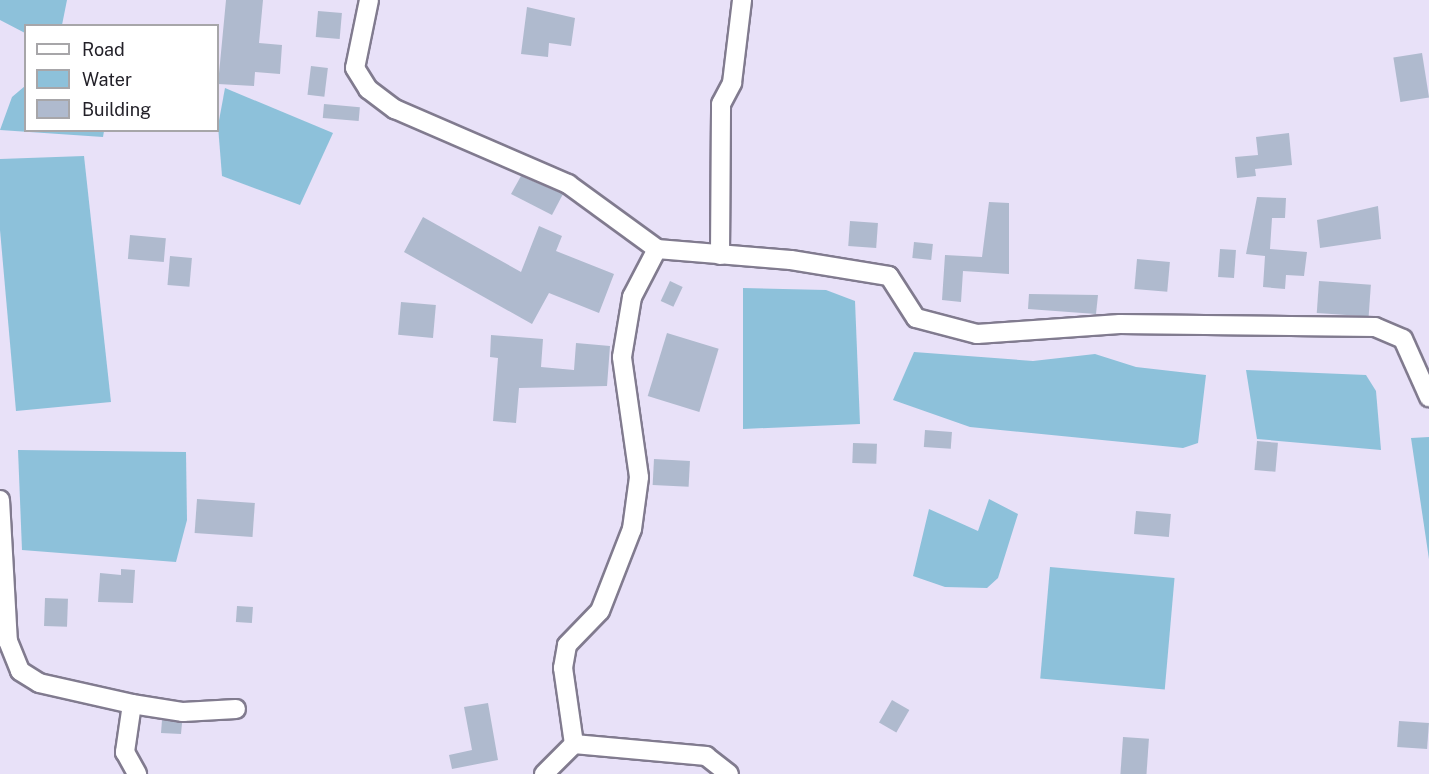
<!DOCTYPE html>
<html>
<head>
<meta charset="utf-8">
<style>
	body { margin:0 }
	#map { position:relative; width:1429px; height:774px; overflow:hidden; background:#e8e1f8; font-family:"Public Sans",sans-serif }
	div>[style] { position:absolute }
	.water>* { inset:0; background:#8dc1da; transform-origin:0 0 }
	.building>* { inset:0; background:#afbace; transform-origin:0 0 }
	.roads { filter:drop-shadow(2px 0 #817b8f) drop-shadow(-2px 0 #817b8f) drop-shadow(0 2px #817b8f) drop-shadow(0 -2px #817b8f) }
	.minor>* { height:18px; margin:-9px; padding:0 9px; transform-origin:9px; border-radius:9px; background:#fff }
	span { translate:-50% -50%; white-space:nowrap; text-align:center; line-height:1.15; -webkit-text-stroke:4.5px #fff; paint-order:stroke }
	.legend { position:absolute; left:24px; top:24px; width:195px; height:108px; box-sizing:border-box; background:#fff; border:2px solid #a7a6a9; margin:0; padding:8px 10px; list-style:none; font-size:18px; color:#232129 }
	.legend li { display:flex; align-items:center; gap:12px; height:30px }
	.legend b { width:30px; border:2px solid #a7a6a9 }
</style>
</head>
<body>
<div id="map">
	<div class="water">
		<i style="clip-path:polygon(0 0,67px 0,62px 25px,26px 26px,25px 33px,0 20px)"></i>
		<i style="clip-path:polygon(25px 86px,26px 130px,104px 131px,103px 137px,0 130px,12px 97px)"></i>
		<i style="clip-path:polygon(225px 88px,333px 133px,300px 205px,222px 176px,218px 126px)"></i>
		<i style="clip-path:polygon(84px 156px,111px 402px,16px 411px,0 230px,0 159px)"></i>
		<i style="clip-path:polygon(743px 288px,826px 290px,855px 301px,860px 424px,743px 429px)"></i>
		<i style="clip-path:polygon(914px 352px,1033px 361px,1095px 354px,1136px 367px,1206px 375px,1198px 443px,1183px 448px,970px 427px,893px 400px)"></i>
		<i style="clip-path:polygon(1246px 370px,1366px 375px,1376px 391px,1381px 450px,1257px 439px)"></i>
		<i style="clip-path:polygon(1429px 437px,1429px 559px,1411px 438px)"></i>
		<i style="clip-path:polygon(18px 450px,186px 452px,187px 520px,176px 562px,22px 550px)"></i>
		<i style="clip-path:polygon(989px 499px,1018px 514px,998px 578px,987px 588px,945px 587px,913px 576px,929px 509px,978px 531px)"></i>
		<i style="left:1050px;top:567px;width:125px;height:112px;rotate:5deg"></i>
	</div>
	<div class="building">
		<i style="clip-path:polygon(226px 0,263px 0,259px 43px,282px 45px,280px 74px,255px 72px,254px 86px,218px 84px)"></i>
		<i style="clip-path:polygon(527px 7px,575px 18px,571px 46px,549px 43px,548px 57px,521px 54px)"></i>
		<i style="left:318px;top:11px;width:24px;height:26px;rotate:5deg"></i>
		<i style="left:1422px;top:53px;width:45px;height:29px;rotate:81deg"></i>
		<i style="left:311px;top:66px;width:17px;height:29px;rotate:7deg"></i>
		<i style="left:324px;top:104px;width:36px;height:14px;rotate:5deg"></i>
		<i style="clip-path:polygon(1289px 133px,1292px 165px,1255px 169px,1256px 176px,1237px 178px,1235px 157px,1258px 155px,1256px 137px)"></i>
		<i style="clip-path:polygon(521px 176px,563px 194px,552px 215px,511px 194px)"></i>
		<i style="clip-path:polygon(1257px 197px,1286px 198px,1285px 218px,1272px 218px,1270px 249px,1307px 252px,1304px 276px,1286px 275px,1285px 289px,1263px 287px,1265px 256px,1246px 254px)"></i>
		<i style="clip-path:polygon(989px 202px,1009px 203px,1009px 274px,963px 271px,961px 302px,942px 300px,945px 255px,982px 257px)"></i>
		<i style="clip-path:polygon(1378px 206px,1381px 239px,1320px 248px,1317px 220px)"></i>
		<i style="clip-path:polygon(423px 217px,521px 272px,539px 226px,562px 236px,556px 251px,614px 274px,599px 313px,549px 293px,532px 324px,404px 252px)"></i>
		<i style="left:850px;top:221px;width:28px;height:25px;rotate:4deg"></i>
		<i style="left:130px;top:235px;width:36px;height:24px;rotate:5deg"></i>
		<i style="left:914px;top:242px;width:19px;height:16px;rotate:6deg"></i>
		<i style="left:1220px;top:249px;width:16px;height:28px;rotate:4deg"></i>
		<i style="left:170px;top:256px;width:22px;height:29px;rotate:5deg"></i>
		<i style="left:1137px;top:259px;width:33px;height:30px;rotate:5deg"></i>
		<i style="left:670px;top:281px;width:14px;height:22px;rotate:25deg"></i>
		<i style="left:1319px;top:281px;width:52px;height:32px;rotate:4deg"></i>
		<i style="clip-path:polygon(1029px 294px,1098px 295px,1096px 314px,1028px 309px)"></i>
		<i style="left:401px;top:302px;width:35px;height:33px;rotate:5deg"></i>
		<i style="left:667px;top:333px;width:54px;height:66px;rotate:17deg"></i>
		<i style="clip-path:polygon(491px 335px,543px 339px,541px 367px,574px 370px,576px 343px,610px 346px,607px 386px,519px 388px,516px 423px,493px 421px,498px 358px,490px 357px)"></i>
		<i style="left:925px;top:430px;width:27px;height:17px;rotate:4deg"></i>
		<i style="left:1257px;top:441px;width:21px;height:29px;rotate:5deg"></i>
		<i style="left:853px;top:443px;width:24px;height:20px;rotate:2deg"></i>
		<i style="left:654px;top:459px;width:36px;height:26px;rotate:3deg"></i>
		<i style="left:197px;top:499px;width:58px;height:34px;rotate:4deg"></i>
		<i style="left:1136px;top:511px;width:35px;height:23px;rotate:5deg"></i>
		<i style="clip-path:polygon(121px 569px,135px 570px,133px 603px,98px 602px,100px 573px,121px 575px)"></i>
		<i style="left:45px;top:598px;width:23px;height:28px;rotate:2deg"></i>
		<i style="left:237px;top:606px;width:16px;height:16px;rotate:4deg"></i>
		<i style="left:892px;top:700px;width:20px;height:26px;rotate:30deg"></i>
		<i style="clip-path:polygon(488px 703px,498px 760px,452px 769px,449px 755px,472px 750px,464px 707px)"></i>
		<i style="clip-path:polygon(162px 720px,182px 723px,181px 734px,161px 733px)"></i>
		<i style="left:1399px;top:721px;width:30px;height:26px;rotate:4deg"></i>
		<i style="left:1123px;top:737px;width:26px;height:37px;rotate:4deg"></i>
	</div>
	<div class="roads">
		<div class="minor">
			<i style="left:369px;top:0;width:69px;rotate:101.6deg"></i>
			<i style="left:355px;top:68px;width:25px;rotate:58deg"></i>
			<i style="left:368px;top:89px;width:34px;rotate:37deg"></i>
			<i style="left:395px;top:109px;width:189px;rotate:23.4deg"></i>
			<i style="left:568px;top:184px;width:110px;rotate:36.1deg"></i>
			<i style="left:720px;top:255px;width:151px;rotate:-89.6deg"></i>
			<i style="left:721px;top:104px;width:24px;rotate:-62deg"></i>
			<i style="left:732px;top:83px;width:84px;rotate:-83.1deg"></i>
			<i style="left:0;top:500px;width:141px;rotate:86.8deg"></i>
			<i style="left:8px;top:641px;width:32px;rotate:68deg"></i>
			<i style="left:20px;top:671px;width:22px;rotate:32deg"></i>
			<i style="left:39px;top:683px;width:95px;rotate:12.7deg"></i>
			<i style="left:132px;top:704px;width:49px;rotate:98.3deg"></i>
			<i style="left:125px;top:752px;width:25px;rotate:61deg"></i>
			<i style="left:132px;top:704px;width:52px;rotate:8.9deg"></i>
			<i style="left:183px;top:712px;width:53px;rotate:-3.2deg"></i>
			<i style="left:574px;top:744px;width:133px;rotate:5.2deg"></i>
			<i style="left:706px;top:756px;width:29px;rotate:38deg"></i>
			<i style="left:544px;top:774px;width:42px;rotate:-45deg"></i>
			<i style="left:574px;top:744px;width:77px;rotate:-98.2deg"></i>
			<i style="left:563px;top:668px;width:23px;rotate:-80deg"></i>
			<i style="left:567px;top:645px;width:47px;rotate:-45.9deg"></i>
			<i style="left:600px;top:611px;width:88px;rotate:-68.7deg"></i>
			<i style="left:632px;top:529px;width:52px;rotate:-82.3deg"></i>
			<i style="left:639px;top:477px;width:121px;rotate:-98.1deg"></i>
			<i style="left:622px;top:357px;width:61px;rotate:-80.5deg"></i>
			<i style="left:632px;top:297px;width:54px;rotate:-62.5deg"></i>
			<i style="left:657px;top:249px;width:134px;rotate:4.7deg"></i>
			<i style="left:791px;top:260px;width:99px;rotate:9.3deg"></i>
			<i style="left:889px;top:276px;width:50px;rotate:57.3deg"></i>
			<i style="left:916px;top:318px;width:63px;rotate:14.7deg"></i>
			<i style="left:977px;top:334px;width:143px;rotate:-4deg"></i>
			<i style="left:1120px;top:324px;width:255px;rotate:0.7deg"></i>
			<i style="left:1375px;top:327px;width:30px;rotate:23deg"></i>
			<i style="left:1403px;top:339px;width:64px;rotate:65.9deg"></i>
		</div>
	</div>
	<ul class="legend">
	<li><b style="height:8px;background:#fff"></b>Road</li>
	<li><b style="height:16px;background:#8dc1da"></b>Water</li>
	<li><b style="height:16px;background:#afbace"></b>Building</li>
	</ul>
</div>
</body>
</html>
